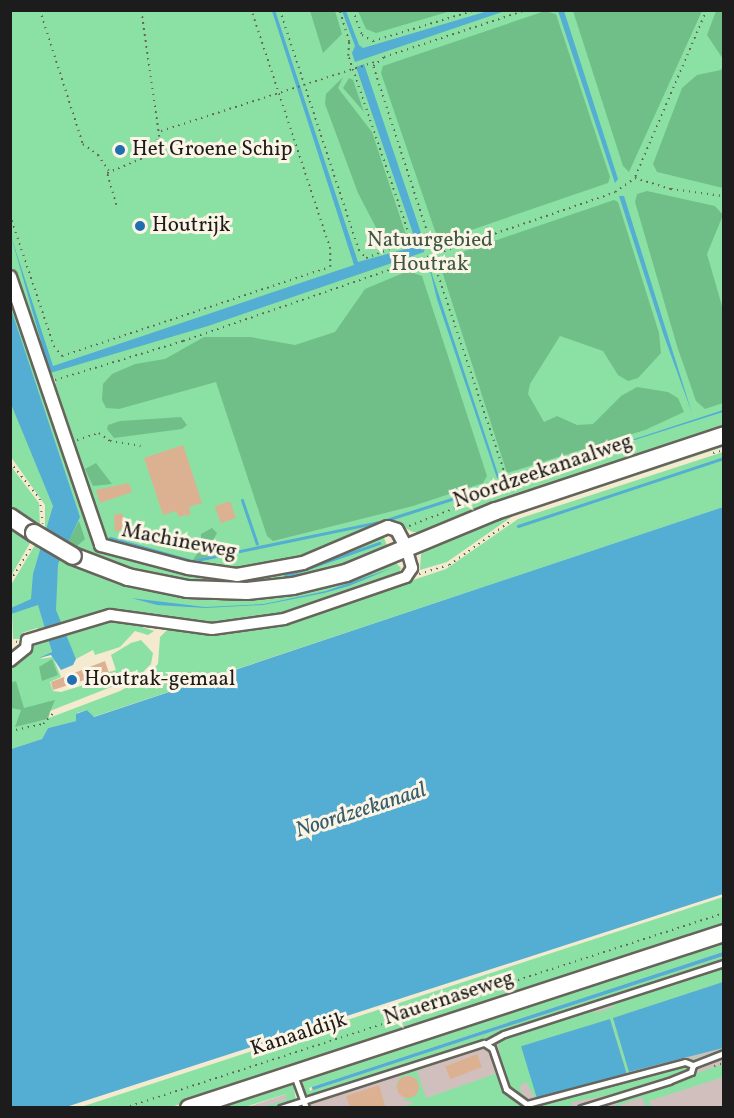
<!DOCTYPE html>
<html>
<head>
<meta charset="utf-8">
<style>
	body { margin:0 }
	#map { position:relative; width:734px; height:1118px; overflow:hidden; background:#f3ead0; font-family:Vollkorn,serif }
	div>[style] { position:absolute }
	.industrial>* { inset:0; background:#d1bfbd }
	.green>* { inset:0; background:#8be1a3 }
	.forest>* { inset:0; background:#70bf89 }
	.water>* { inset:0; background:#54add2; transform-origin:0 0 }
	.stream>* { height:3px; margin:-1.5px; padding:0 1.5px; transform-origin:1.5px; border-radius:1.5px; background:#54add2 }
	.building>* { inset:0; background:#dcb191; transform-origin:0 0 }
	.round { border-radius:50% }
	.path>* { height:1.5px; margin-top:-0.75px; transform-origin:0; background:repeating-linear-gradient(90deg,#67645b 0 1.5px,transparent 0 6px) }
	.roads { filter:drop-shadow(2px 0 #67645b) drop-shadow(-2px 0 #67645b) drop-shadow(0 2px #67645b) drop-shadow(0 -2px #67645b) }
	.service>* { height:5px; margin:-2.5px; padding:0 2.5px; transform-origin:2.5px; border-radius:2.5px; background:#fff }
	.minor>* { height:10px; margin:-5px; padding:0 5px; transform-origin:5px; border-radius:5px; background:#fff }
	.tertiary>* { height:12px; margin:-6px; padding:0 6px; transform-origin:6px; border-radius:6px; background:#fff }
	.primary>* { height:16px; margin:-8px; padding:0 8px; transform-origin:8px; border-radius:8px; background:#fff }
	.bridges { filter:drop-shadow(2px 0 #67645b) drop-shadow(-2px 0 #67645b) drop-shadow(0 2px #67645b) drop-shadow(0 -2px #67645b) }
	.primary-bridge>* { height:16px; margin:-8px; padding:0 8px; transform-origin:8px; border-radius:8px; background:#fff }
	.dots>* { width:16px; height:16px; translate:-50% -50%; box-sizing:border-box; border:3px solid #fcf5e5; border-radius:50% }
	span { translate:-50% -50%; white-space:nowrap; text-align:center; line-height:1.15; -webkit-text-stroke:6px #fcf5e5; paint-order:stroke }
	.poi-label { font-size:21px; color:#1c1c1c }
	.left { translate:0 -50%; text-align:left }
	.park-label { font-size:21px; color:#3d5744 }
	.street-label { font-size:21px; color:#1c1c1c }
	.water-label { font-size:22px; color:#355d6e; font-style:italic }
	.frame { position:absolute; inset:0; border:12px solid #1c1c1c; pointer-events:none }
</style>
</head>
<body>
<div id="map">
	<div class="industrial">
		<i style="clip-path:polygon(723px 952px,723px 1107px,245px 1108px,286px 1094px,292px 1099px,297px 1098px,311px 1093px,312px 1087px)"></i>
	</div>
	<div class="green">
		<i style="clip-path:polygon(10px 11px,723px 11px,723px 429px,584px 471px,422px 532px,413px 532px,391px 521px,310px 557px,225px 571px,105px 542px,51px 385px,56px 383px,54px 378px,47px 375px,11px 264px)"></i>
		<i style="clip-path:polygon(10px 288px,95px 547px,248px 579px,283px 573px,383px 535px,387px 546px,347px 564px,286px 580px,224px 586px,139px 574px,67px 545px,45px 529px,45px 505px,11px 457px)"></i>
		<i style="clip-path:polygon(723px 440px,723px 447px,513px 516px,447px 562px,420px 570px,421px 554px,430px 545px)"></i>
		<i style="clip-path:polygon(723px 452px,723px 507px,93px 717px,87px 710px,77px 713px,76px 721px,48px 728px,42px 739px,11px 749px,11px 666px,28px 653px,32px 643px,48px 638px,52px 652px,40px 659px,53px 657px,61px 677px,50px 682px,53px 691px,61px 692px,110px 677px,109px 672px,116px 670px,111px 655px,131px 643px,141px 640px,153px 653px,151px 664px,139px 676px,50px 711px,49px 718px,120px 691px,147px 676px,158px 664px,160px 637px,167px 630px,234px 632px,296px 619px,446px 569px,518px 519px)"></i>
		<i style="clip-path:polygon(10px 465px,39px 503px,40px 527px,11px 510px)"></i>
		<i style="clip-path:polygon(11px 524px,30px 543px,11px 576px)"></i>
		<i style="clip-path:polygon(35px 545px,68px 564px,259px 598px,321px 588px,395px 562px,401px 568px,399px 574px,285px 614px,211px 625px,131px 614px,41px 632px,37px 628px,22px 633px,22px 639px,13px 639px,11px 585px)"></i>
		<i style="clip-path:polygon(118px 619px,154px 631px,148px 635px,135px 631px,120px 647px,95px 655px,93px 650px,76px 659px,64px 633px)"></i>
		<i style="clip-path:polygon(723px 897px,723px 927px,664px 943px,632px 957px,330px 1056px,171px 1107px,78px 1108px)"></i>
		<i style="clip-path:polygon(723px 943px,723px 952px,309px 1088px,310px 1091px,723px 956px,723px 961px,309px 1097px,304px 1092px,302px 1078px,699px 947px)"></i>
		<i style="clip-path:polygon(evenodd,723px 966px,723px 982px,613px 1018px,630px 1073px,723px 1050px,536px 1100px,526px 1082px,519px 1087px,527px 1102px,507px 1087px,498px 1045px,504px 1036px,593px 1008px,595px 1013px,613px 1007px,611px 1002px,723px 966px,610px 1019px,627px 1074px,537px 1097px,535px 1094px,610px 1019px)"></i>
		<i style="clip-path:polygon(486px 1045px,417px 1071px,426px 1098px,495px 1074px,494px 1070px,507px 1096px,520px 1104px,532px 1106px,688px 1065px,691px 1068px,630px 1091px,572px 1102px,571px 1107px,401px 1107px,414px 1103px,402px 1099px,415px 1096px,419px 1087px,415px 1078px,405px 1075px,395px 1089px,401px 1074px)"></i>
		<i style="clip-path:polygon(723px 1064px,723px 1077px,649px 1101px,650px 1107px,646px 1107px,642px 1097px,614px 1107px,620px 1100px)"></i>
		<i style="clip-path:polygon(293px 1083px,296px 1100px,271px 1107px,262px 1107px,286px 1100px,286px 1094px,245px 1107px,207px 1108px)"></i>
	</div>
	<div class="forest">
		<i style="clip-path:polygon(310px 11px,335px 11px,342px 34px,323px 53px)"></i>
		<i style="clip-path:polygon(358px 11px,451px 11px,376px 33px,366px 29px)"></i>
		<i style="clip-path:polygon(545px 11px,556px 14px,610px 177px,608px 183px,442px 240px,435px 231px,381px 73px,383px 66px)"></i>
		<i style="clip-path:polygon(573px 11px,702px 11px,629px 172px,623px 166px)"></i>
		<i style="clip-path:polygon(716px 11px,723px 11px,723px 59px,707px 35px)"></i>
		<i style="clip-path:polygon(723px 65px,723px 188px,657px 172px,653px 164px,682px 88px,697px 75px,721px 70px)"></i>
		<i style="clip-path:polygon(343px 77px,338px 88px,372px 132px,407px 238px,406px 243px,387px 249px,358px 193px,325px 104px,326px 94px)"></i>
		<i style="clip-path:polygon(349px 78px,353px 80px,364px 112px,343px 88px)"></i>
		<i style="clip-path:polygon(647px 191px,715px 206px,723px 215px,707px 254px,722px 306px,723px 403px,705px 409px,696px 401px,677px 346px,635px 202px,637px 194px)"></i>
		<i style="clip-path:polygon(614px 200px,618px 202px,659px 333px,661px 353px,638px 378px,628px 381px,618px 375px,603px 351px,560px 336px,530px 384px,528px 394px,544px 422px,557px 416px,577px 425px,593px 424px,621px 396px,637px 387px,668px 392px,678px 398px,684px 412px,645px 430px,507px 473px,440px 265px,462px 252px)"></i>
		<i style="clip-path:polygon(408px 271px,422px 276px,487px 476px,483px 483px,413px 506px,273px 541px,267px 536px,216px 382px,119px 409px,106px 408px,102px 400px,103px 384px,112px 374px,135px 364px,165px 359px,204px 337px,250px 337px,295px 345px,335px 332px,365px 289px)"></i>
		<i style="clip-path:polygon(181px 417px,187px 425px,182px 429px,114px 438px,107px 429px,108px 425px,120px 421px)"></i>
		<i style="clip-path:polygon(96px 463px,112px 484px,93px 486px,85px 469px)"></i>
		<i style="clip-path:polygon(79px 521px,85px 539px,76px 547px,68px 542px)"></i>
		<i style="clip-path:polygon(212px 528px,217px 533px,211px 544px,214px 555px,193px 560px,201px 548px,201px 534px)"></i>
		<i style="clip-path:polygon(52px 659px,58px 675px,42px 681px,39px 667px)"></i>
		<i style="clip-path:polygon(16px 681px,24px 708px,55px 700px,47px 719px,15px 727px,21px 710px,11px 708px,10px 683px)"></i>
	</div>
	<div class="water">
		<i style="clip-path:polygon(275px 10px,358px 262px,413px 247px,416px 242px,356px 67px,364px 64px,425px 245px,424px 252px,208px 326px,50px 373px,11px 236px,53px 366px,354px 265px,272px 11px)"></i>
		<i style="clip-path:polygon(342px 11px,346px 11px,359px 45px,363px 48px,488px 11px,505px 11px,355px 62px,352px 53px,355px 46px)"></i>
		<i style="clip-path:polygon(558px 11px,564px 11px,618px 179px,615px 183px)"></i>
		<i style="clip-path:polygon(619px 196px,624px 196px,692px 413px,664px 336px)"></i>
		<i style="clip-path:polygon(428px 262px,499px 477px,497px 478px,437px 299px)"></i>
		<i style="clip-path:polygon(10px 306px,80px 517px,58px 564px,56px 610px,76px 659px,73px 665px,61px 670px,51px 655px,39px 658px,52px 652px,38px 605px,11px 614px,11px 608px,31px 599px,33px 574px,53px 506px,11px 404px)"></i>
		<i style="clip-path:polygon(723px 410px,723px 412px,512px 479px)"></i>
		<i style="clip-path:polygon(723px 507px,723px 894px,66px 1107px,11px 1107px,11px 749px,42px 739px,48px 728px,76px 721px,76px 714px,87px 710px,94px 717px)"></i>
		<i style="clip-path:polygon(392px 568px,349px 586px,324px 593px,263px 605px,205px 608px,157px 605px,131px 598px,205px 607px,264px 604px,326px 591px)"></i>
		<i style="clip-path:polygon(723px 952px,723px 956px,313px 1090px,312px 1087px)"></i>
		<i style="clip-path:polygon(723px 982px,723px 1048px,629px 1072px,613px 1018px)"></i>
		<i style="left:610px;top:1019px;width:58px;height:93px;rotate:73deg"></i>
	</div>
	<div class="stream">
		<i style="left:242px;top:500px;width:46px;rotate:71.2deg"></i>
		<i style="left:518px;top:526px;width:217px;rotate:-18.3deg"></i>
		<i style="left:110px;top:538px;width:85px;rotate:15.7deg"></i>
		<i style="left:192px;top:561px;width:195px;rotate:-11.8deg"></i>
		<i style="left:383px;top:521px;width:121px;rotate:-17.8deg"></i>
		<i style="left:285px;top:576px;width:100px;rotate:-19.3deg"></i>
	</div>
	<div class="building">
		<i style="clip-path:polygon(183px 445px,202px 503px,189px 507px,191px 514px,179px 517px,176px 511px,163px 515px,144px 458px)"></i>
		<i style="clip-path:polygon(129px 483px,132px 492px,100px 503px,96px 490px)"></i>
		<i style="left:230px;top:501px;width:18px;height:16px;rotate:71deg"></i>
		<i style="clip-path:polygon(121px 513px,130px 527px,115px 532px,114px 515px)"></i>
		<i style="clip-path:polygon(105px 661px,110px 676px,101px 679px,100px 675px,53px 690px,51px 682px)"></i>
		<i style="left:477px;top:1054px;width:14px;height:34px;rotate:69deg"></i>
		<i class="round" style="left:397px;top:1076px;width:22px;height:22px"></i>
		<i style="clip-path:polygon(379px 1085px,385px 1106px,350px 1107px,346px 1096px)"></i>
	</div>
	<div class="path">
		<i style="left:40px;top:10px;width:141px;rotate:72.2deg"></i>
		<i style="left:83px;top:144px;width:19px;rotate:36deg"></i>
		<i style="left:98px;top:155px;width:19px;rotate:55deg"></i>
		<i style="left:280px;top:10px;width:253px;rotate:71.8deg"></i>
		<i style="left:359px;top:250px;width:11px;rotate:49deg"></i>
		<i style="left:366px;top:258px;width:48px;rotate:-20.7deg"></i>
		<i style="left:411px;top:241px;width:195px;rotate:-108.8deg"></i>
		<i style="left:348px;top:56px;width:14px;rotate:-86deg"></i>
		<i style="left:349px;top:42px;width:34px;rotate:-107deg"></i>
		<i style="left:353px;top:10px;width:27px;rotate:70deg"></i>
		<i style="left:362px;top:35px;width:13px;rotate:29deg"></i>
		<i style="left:373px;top:41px;width:108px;rotate:-16.8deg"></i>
		<i style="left:707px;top:10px;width:183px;rotate:113.2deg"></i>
		<i style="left:635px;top:178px;width:38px;rotate:17deg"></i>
		<i style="left:671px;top:189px;width:53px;rotate:7.5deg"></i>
		<i style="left:161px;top:131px;width:225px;rotate:-17.9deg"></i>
		<i style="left:116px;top:205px;width:33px;rotate:-106deg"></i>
		<i style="left:107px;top:173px;width:44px;rotate:-22.5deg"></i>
		<i style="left:148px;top:156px;width:22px;rotate:-60deg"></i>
		<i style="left:159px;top:137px;width:128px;rotate:-98.1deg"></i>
		<i style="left:10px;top:215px;width:138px;rotate:71.4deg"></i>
		<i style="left:54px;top:346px;width:13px;rotate:51deg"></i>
		<i style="left:62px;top:356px;width:282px;rotate:-18.4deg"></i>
		<i style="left:330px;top:267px;width:18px;rotate:-90deg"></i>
		<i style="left:330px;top:249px;width:252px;rotate:-108.3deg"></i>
		<i style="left:433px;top:251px;width:194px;rotate:-108deg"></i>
		<i style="left:373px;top:66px;width:14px;rotate:-39deg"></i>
		<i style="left:384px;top:57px;width:150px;rotate:-18.3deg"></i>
		<i style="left:55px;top:380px;width:134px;rotate:-16.9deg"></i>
		<i style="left:183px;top:341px;width:457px;rotate:-19deg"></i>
		<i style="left:615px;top:192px;width:24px;rotate:-35deg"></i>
		<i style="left:77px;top:440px;width:23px;rotate:-18deg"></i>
		<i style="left:99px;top:433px;width:14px;rotate:36deg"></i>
		<i style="left:110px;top:441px;width:31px;rotate:9deg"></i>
		<i style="left:713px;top:453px;width:11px;rotate:-15deg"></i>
		<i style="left:10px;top:462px;width:48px;rotate:51deg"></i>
		<i style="left:40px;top:499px;width:25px;rotate:83deg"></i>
		<i style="left:409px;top:526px;width:107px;rotate:-21.3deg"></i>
		<i style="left:509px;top:487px;width:245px;rotate:-108.6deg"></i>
		<i style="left:419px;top:574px;width:31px;rotate:-17deg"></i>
		<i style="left:449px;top:565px;width:77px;rotate:-35.5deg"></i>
		<i style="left:10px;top:581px;width:40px;rotate:-58deg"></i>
		<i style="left:10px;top:641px;width:8px;rotate:7deg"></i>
		<i style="left:10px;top:731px;width:34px;rotate:-12deg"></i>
		<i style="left:43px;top:724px;width:16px;rotate:-47deg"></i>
		<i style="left:714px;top:1066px;width:10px;rotate:-17deg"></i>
		<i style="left:124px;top:1108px;width:631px;rotate:-18deg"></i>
	</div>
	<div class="roads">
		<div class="service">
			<i style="left:487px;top:1043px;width:19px;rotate:-28deg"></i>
			<i style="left:504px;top:1034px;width:231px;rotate:-17.9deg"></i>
			<i style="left:693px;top:1065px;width:33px;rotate:-21deg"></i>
			<i style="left:294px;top:1075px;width:35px;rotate:70deg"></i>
			<i style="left:281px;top:1108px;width:213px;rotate:-17.8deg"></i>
			<i style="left:484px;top:1043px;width:9px;rotate:32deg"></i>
			<i style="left:492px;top:1048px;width:43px;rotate:71.1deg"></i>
			<i style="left:506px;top:1089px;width:26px;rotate:36deg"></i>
			<i style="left:527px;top:1104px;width:163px;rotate:-14.9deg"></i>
			<i style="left:685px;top:1062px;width:9px;rotate:21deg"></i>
			<i style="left:693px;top:1065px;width:7px;rotate:106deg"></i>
			<i style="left:691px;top:1072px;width:24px;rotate:158deg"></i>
			<i style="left:669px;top:1081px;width:92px;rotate:162.9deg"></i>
		</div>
		<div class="minor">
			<i style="left:10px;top:661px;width:21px;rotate:-39deg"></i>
			<i style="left:26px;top:648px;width:8px;rotate:-83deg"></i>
			<i style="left:27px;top:640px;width:87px;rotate:-16.8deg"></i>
			<i style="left:110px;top:615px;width:103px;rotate:7.8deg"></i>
			<i style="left:212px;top:629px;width:73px;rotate:-7.9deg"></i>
			<i style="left:284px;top:619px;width:129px;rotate:-19deg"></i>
			<i style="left:406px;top:577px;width:11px;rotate:-56deg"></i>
			<i style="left:412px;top:568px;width:22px;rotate:-106deg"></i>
		</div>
		<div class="tertiary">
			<i style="left:10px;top:277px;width:283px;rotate:71.2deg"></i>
			<i style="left:101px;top:545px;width:90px;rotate:14.8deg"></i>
			<i style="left:188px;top:568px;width:49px;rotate:8.1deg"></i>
			<i style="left:237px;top:575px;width:67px;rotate:-10.3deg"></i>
			<i style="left:303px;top:563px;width:92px;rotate:-23deg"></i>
			<i style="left:388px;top:527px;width:9px;rotate:18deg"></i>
			<i style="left:397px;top:530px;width:19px;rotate:62deg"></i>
		</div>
		<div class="primary">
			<i style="left:10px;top:517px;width:29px;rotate:34deg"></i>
			<i style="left:73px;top:556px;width:59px;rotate:20.9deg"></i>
			<i style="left:128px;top:577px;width:60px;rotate:11.5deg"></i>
			<i style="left:187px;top:589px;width:60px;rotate:1.9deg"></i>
			<i style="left:247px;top:591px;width:46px;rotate:-6.2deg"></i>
			<i style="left:293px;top:586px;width:55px;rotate:-13.8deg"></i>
			<i style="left:346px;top:573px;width:162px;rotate:-22.5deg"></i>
			<i style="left:496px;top:511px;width:240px;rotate:-18.4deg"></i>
			<i style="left:189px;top:1108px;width:563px;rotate:-18.11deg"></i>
		</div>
	</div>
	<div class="bridges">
		<div class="primary-bridge">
			<i style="left:34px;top:533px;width:45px;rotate:30.5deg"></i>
		</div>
	</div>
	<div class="dots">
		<i style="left:120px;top:150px;background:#1f6fb2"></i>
		<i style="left:140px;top:226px;background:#1f6fb2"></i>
		<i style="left:72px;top:680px;background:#1f6fb2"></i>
	</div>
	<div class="poi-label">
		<span class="left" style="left:132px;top:150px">Het Groene Schip</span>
		<span class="left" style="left:152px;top:226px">Houtrijk</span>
		<span class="left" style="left:84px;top:680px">Houtrak-gemaal</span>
	</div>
	<div class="park-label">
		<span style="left:430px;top:253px">Natuurgebied<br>Houtrak</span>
	</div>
	<div class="street-label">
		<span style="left:543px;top:472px;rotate:-19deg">Noordzeekanaalweg</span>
		<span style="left:179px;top:542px;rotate:11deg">Machineweg</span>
		<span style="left:449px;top:999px;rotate:-18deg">Nauernaseweg</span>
		<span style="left:299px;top:1035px;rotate:-18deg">Kanaaldijk</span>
	</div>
	<div class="water-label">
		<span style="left:361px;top:811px;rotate:-18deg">Noordzeekanaal</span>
	</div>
	<div class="frame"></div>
</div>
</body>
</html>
